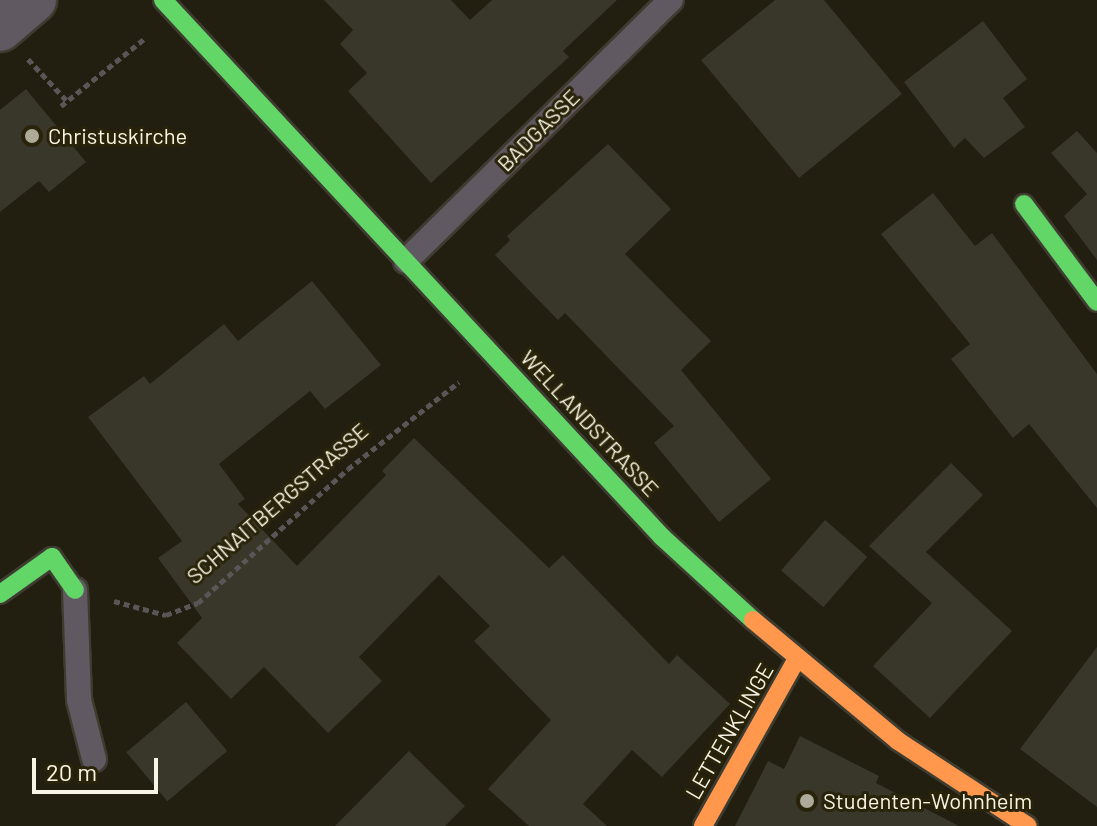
<!DOCTYPE html>
<html>
<head>
<meta charset="utf-8">
<style>
	body { margin:0 }
	#map { position:relative; width:1097px; height:826px; overflow:hidden; background:#221f10; font-family:Barlow,sans-serif }
	div>[style] { position:absolute }
	.building>* { inset:0; background:#39362a; transform-origin:0 0 }
	.path>* { height:5px; margin-top:-2.5px; transform-origin:0; background:repeating-linear-gradient(90deg,#5a5556 0 6px,transparent 0 10px) }
	.roads { filter:drop-shadow(2px 0 #3e3c30) drop-shadow(-2px 0 #3e3c30) drop-shadow(0 2px #3e3c30) drop-shadow(0 -2px #3e3c30) }
	.lane>* { height:24px; margin:-12px; padding:0 12px; transform-origin:12px; border-radius:12px; background:#615961 }
	.street>* { height:44px; margin:-22px; padding:0 22px; transform-origin:22px; border-radius:22px; background:#615961 }
	.fast>* { height:18px; margin:-9px; padding:0 9px; transform-origin:9px; border-radius:9px; background:#63d668 }
	.slow>* { height:18px; margin:-9px; padding:0 9px; transform-origin:9px; border-radius:9px; background:#ff974d }
	.dots>* { width:22px; height:22px; translate:-50% -50%; box-sizing:border-box; border:4px solid #292409; border-radius:50% }
	span { translate:-50% -50%; white-space:nowrap; text-align:center; line-height:1.15; -webkit-text-stroke:6px #292409; paint-order:stroke }
	.street-label { font-size:22px; color:#f8f5e5 }
	.poi-label { font-size:22px; color:#f8f5e5 }
	.left { translate:0 -50%; text-align:left }
	.scale { position:absolute; left:32px; top:758px; width:126px; height:36px; box-sizing:border-box; border:4px solid #f8f5e5; border-top:0; padding-left:10px; font-size:24px; line-height:28px; white-space:nowrap; color:#f8f5e5; -webkit-text-stroke:6px #292409; paint-order:stroke }
</style>
</head>
<body>
<div id="map">
	<div class="building">
		<i style="clip-path:polygon(324px 0,451px 0,470px 20px,492px 0,617px 0,563px 51px,569px 57px,431px 183px,348px 91px,367px 73px,340px 44px,353px 30px)"></i>
		<i style="clip-path:polygon(775px 0,824px 0,902px 94px,799px 178px,701px 60px)"></i>
		<i style="clip-path:polygon(983px 21px,1027px 79px,1003px 98px,1025px 127px,984px 158px,965px 138px,954px 148px,904px 82px)"></i>
		<i style="clip-path:polygon(26px 89px,86px 162px,49px 192px,39px 181px,0 212px,0 110px)"></i>
		<i style="clip-path:polygon(1077px 131px,1097px 153px,1097px 260px,1064px 216px,1087px 194px,1051px 153px)"></i>
		<i style="clip-path:polygon(608px 144px,671px 209px,625px 254px,711px 341px,681px 370px,771px 479px,719px 522px,654px 443px,674px 426px,565px 313px,558px 320px,495px 255px,510px 240px,507px 236px)"></i>
		<i style="clip-path:polygon(933px 193px,975px 246px,992px 233px,1097px 374px,1097px 508px,1029px 424px,1013px 438px,951px 359px,970px 344px,881px 234px)"></i>
		<i style="clip-path:polygon(312px 281px,381px 365px,325px 409px,310px 391px,219px 464px,245px 499px,238px 504px,297px 566px,386px 475px,382px 471px,414px 438px,549px 568px,563px 555px,669px 664px,677px 655px,730px 704px,662px 777px,632px 750px,583px 804px,607px 826px,529px 826px,488px 789px,551px 720px,474px 641px,490px 626px,439px 575px,359px 657px,382px 681px,328px 733px,264px 667px,231px 699px,177px 643px,202px 618px,158px 558px,182px 541px,88px 417px,144px 376px,150px 384px,224px 324px,238px 341px)"></i>
		<i style="clip-path:polygon(951px 463px,983px 495px,926px 552px,1012px 631px,930px 718px,873px 666px,932px 603px,869px 546px)"></i>
		<i style="left:825px;top:520px;width:56px;height:67px;rotate:41deg"></i>
		<i style="clip-path:polygon(1097px 647px,1097px 807px,1020px 749px)"></i>
		<i style="left:186px;top:702px;width:64px;height:78px;rotate:50deg"></i>
		<i style="clip-path:polygon(800px 736px,879px 776px,876px 783px,959px 826px,735px 826px,768px 761px,784px 769px)"></i>
		<i style="clip-path:polygon(409px 751px,465px 806px,445px 826px,335px 826px)"></i>
	</div>
	<div class="path">
		<i style="left:28px;top:59px;width:57px;rotate:47.1deg"></i>
		<i style="left:61px;top:106px;width:107px;rotate:-38.9deg"></i>
		<i style="left:114px;top:601px;width:54px;rotate:15.1deg"></i>
		<i style="left:166px;top:615px;width:34px;rotate:-21deg"></i>
		<i style="left:198px;top:603px;width:201px;rotate:-41.8deg"></i>
		<i style="left:348px;top:469px;width:141px;rotate:-38.1deg"></i>
	</div>
	<div class="roads">
		<div class="lane">
			<i style="left:406px;top:261px;width:372px;rotate:-44.6deg"></i>
			<i style="left:75px;top:590px;width:110px;rotate:87.9deg"></i>
			<i style="left:79px;top:700px;width:61px;rotate:75.7deg"></i>
		</div>
		<div class="street">
			<i style="left:0;top:29px;width:45px;rotate:-40.5deg"></i>
		</div>
		<div class="fast">
			<i style="left:163px;top:0;width:733px;rotate:47.1deg"></i>
			<i style="left:662px;top:537px;width:123px;rotate:42.4deg"></i>
			<i style="left:1024px;top:204px;width:122px;rotate:53.3deg"></i>
			<i style="left:0;top:594px;width:64px;rotate:-35.4deg"></i>
			<i style="left:52px;top:557px;width:40px;rotate:55.1deg"></i>
		</div>
		<div class="slow">
			<i style="left:753px;top:620px;width:189px;rotate:39.8deg"></i>
			<i style="left:898px;top:741px;width:155px;rotate:33.2deg"></i>
			<i style="left:703px;top:826px;width:190px;rotate:-60.7deg"></i>
		</div>
	</div>
	<div class="dots">
		<i style="left:32px;top:136px;background:#adaa9a"></i>
		<i style="left:807px;top:801px;background:#adaa9a"></i>
	</div>
	<div class="street-label">
		<span style="left:538px;top:130px;rotate:-45deg">BADGASSE</span>
		<span style="left:590px;top:423px;rotate:47deg">WELLANDSTRASSE</span>
		<span style="left:277px;top:503px;rotate:-41deg">SCHNAITBERGSTRASSE</span>
		<span style="left:729px;top:731px;rotate:-60deg">LETTENKLINGE</span>
	</div>
	<div class="poi-label">
		<span class="left" style="left:48px;top:136px">Christuskirche</span>
		<span class="left" style="left:823px;top:801px">Studenten-Wohnheim</span>
	</div>
	<div class="scale">20 m</div>
</div>
</body>
</html>
